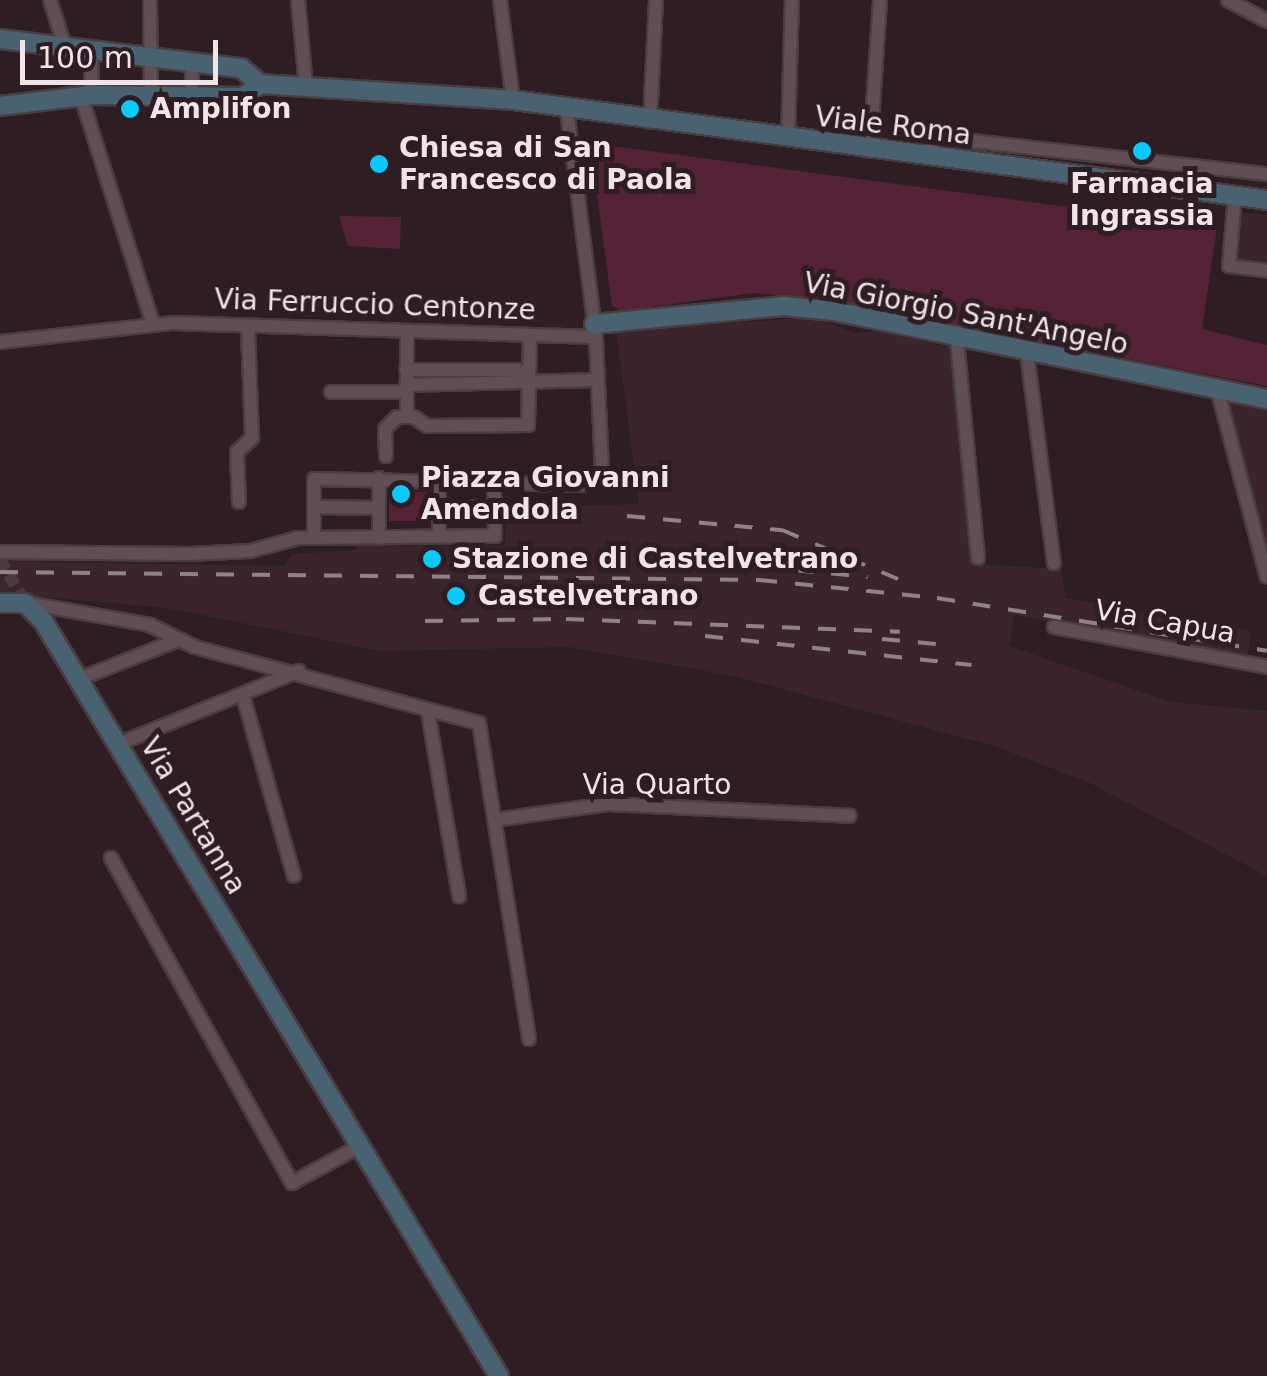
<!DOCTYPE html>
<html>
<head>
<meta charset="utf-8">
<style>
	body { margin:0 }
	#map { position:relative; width:1267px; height:1376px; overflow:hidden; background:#2e1e24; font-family:"DejaVu Sans",sans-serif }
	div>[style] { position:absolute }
	.built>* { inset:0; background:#3b242c }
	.green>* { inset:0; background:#552237; transform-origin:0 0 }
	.street-tunnel>* { height:12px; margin-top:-6px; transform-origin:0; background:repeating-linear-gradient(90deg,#4b3c41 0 12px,transparent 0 18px) }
	.roads { filter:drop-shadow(2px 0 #4a3d42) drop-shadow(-2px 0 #4a3d42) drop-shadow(0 2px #4a3d42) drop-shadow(0 -2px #4a3d42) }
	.street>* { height:12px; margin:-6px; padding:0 6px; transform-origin:6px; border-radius:6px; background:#614e55 }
	.secondary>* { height:18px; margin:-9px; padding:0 9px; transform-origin:9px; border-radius:9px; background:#496271 }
	.rail>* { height:4px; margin-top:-2px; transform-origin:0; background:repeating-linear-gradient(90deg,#908287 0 18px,transparent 0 36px) }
	.dots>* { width:28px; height:28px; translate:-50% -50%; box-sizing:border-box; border:5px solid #2e1e24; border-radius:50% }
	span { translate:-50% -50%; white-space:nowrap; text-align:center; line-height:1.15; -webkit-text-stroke:10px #2e1e24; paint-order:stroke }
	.poi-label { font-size:28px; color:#f0e4e8; font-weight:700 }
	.left { translate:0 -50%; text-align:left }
	.street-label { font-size:28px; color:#f0e4e8 }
	.scale { position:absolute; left:20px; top:40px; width:198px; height:45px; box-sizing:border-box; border:5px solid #f0e4e8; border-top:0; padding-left:12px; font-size:30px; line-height:35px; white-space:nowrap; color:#f0e4e8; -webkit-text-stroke:8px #2e1e24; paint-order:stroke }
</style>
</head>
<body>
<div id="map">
	<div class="built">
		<i style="clip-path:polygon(1241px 212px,1267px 215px,1267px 262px,1237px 259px)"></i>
		<i style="clip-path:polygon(816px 317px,853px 333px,874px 331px,954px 348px,974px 564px,1061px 569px,1066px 598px,1251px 631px,1247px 658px,1015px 615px,1009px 646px,1171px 702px,1267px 711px,1267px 876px,1092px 784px,998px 747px,734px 676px,569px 647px,379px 651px,168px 608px,0 593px,0 561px,285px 566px,292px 554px,356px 550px,356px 545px,505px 546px,506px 508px,639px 504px,616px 331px)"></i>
		<i style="clip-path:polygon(1228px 402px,1267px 409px,1267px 554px,1254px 503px)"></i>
	</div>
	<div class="green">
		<i style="clip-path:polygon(590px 143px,1217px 227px,1202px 329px,1267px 345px,1267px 386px,816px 298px,753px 293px,622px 311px,612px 306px)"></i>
		<i style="clip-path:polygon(339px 216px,401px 217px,400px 249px,348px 246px)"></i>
		<i style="left:389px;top:492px;width:38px;height:29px"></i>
	</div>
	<div class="street-tunnel">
		<i style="left:0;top:559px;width:51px;rotate:60.4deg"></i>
	</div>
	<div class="roads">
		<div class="street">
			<i style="left:50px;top:0;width:49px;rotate:72.3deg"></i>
			<i style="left:150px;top:0;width:94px;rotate:89.4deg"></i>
			<i style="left:298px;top:0;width:87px;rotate:84.7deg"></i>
			<i style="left:500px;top:0;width:101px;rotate:82.6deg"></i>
			<i style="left:1228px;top:0;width:44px;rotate:28.3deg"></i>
			<i style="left:91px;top:95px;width:45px;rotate:-88.7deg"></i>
			<i style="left:81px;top:96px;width:240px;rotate:72.5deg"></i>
			<i style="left:191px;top:96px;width:34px;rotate:-87deg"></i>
			<i style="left:650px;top:122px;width:122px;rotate:-87.2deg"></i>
			<i style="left:788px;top:139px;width:139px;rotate:-88.4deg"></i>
			<i style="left:870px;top:151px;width:151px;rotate:-86.2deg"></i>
			<i style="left:928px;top:158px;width:22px;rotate:-72deg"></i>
			<i style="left:935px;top:137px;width:334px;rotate:6.4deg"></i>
			<i style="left:1235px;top:195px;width:71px;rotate:94.8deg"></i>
			<i style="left:1229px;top:266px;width:38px;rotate:7deg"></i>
			<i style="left:407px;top:333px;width:84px;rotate:90deg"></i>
			<i style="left:957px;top:340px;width:219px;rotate:84.5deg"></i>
			<i style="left:0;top:342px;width:174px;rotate:-6.3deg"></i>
			<i style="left:173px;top:323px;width:423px;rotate:1.9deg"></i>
			<i style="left:1027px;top:353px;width:212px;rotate:82.7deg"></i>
			<i style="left:406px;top:370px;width:112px"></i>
			<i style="left:518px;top:370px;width:14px;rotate:36deg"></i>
			<i style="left:406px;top:385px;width:192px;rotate:-1.5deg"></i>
			<i style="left:331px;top:392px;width:75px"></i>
			<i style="left:1218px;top:392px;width:191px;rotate:75.2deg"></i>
			<i style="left:386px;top:456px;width:27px;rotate:-92deg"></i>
			<i style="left:385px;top:429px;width:17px;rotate:-45deg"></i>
			<i style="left:397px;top:417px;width:17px"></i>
			<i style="left:414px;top:417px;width:16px;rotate:35deg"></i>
			<i style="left:427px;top:426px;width:101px;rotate:-0.6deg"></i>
			<i style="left:528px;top:425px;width:90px;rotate:-88.7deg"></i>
			<i style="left:379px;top:478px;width:60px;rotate:90deg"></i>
			<i style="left:439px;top:478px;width:58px;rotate:90deg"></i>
			<i style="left:239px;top:502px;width:50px;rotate:-92.3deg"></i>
			<i style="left:237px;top:452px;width:21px;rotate:-43deg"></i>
			<i style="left:252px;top:438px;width:111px;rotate:-92.1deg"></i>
			<i style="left:314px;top:507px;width:65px;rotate:0.9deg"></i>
			<i style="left:438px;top:507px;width:57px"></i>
			<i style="left:314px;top:538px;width:59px;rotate:-90deg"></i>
			<i style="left:314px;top:479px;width:268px;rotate:1.3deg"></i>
			<i style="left:582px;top:485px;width:24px;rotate:-35deg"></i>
			<i style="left:602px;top:471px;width:134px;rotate:-92.6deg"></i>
			<i style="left:596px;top:337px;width:227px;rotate:-97.3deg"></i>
			<i style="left:0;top:552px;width:189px;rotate:0.6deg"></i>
			<i style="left:189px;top:554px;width:61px;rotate:-2.8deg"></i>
			<i style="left:250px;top:551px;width:50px;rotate:-15.2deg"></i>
			<i style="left:298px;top:538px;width:197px;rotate:-0.6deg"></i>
			<i style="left:495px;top:536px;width:58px;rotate:-91deg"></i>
			<i style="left:27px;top:603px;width:125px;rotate:10.1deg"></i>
			<i style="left:150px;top:625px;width:50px;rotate:26.1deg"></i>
			<i style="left:195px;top:647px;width:294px;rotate:15deg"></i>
			<i style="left:479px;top:723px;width:320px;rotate:81deg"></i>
			<i style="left:1054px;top:627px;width:217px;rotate:10.6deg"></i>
			<i style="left:79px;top:679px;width:106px;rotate:-21.5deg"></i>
			<i style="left:243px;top:696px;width:187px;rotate:74.2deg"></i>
			<i style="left:428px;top:712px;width:187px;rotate:80.4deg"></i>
			<i style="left:118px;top:744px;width:195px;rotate:-22deg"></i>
			<i style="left:494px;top:820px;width:115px;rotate:-8deg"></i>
			<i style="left:608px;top:804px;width:242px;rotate:2.8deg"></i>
			<i style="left:111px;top:858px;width:372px;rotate:60.9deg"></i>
			<i style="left:292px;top:1183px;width:77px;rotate:-28.6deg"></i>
		</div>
		<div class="secondary">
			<i style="left:0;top:39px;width:243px;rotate:6.9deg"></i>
			<i style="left:241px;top:68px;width:25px;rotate:40deg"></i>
			<i style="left:0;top:106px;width:92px;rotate:-6.9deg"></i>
			<i style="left:91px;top:95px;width:152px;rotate:0.8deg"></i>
			<i style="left:243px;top:97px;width:21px;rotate:-37deg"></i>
			<i style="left:260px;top:84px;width:254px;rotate:3.6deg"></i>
			<i style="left:513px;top:100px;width:761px;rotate:7.55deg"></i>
			<i style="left:594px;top:324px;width:190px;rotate:-5.4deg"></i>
			<i style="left:783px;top:306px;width:51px;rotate:5.6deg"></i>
			<i style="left:834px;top:311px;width:442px;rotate:11.5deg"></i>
			<i style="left:0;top:603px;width:25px"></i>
			<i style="left:25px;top:603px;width:25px;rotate:45deg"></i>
			<i style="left:43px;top:621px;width:882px;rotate:58.87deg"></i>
		</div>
	</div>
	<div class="rail">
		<i style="left:627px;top:516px;width:156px;rotate:5.2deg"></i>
		<i style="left:782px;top:530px;width:131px;rotate:22.9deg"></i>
		<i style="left:609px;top:562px;width:115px;rotate:2deg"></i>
		<i style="left:759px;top:567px;width:109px;rotate:5.2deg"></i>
		<i style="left:0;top:572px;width:759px;rotate:0.6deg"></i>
		<i style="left:759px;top:580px;width:179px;rotate:5.8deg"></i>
		<i style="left:937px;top:598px;width:334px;rotate:9.1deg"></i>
		<i style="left:425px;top:621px;width:141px;rotate:-0.8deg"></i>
		<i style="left:566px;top:619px;width:334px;rotate:2.2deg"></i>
		<i style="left:705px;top:636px;width:268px;rotate:6.2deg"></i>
		<i style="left:882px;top:639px;width:54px;rotate:5.3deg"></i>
	</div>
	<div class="dots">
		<i style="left:130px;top:109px;background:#09cafa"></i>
		<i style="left:1142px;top:151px;background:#09cafa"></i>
		<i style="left:379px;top:164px;background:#09cafa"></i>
		<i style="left:401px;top:494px;background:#09cafa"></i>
		<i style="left:432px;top:559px;background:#09cafa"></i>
		<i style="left:456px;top:596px;background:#09cafa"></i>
	</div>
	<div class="poi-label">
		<span class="left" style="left:150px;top:109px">Amplifon</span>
		<span class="left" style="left:399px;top:164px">Chiesa di San<br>Francesco di Paola</span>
		<span style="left:1142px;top:200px">Farmacia<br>Ingrassia</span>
		<span class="left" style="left:421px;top:494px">Piazza Giovanni<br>Amendola</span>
		<span class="left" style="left:452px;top:559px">Stazione di Castelvetrano</span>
		<span class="left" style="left:478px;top:596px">Castelvetrano</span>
	</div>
	<div class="street-label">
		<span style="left:893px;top:126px;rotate:7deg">Viale Roma</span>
		<span style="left:375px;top:305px;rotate:2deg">Via Ferruccio Centonze</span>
		<span style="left:966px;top:314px;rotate:11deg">Via Giorgio Sant'Angelo</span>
		<span style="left:1165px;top:622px;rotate:10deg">Via Capua</span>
		<span style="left:657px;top:785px">Via Quarto</span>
		<span style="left:193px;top:816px;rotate:59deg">Via Partanna</span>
	</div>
	<div class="scale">100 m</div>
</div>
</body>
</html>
